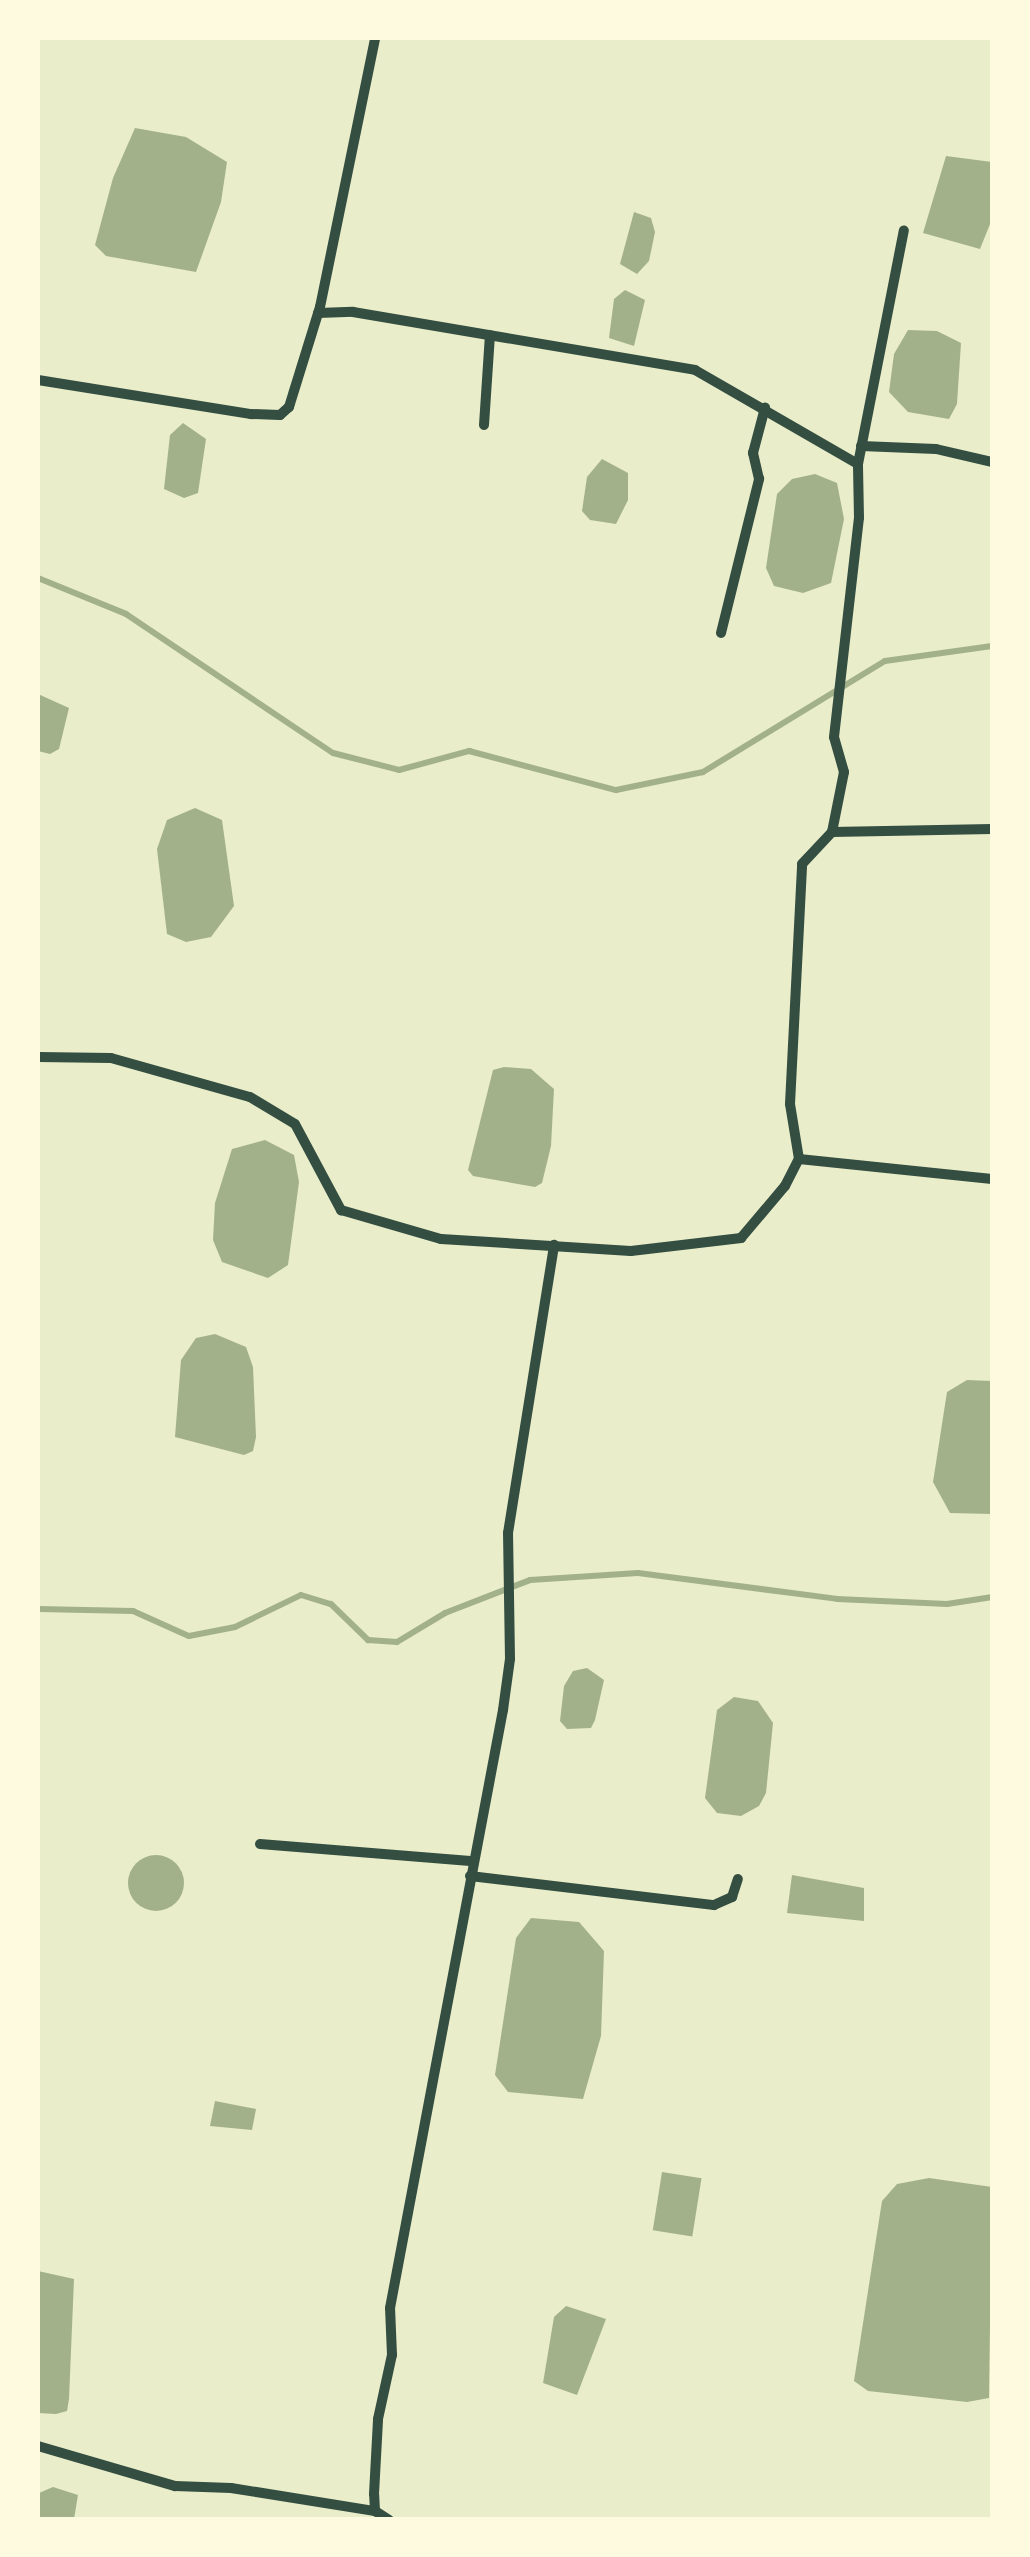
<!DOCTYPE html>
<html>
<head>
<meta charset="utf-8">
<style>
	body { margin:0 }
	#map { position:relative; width:1030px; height:2557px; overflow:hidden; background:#e9edc9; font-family:"PT Sans",sans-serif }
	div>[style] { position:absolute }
	.water>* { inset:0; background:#a3b18a; transform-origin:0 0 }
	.round { border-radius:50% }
	.stream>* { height:6px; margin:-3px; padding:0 3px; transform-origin:3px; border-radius:3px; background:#a3b18a }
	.minor>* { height:10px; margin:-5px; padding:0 5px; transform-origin:5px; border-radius:5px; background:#344e41 }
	span { translate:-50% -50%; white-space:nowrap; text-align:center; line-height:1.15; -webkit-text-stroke:8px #fefae0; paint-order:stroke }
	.frame { position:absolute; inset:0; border:40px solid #fefae0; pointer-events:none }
</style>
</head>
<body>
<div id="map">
	<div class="water">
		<i style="clip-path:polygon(135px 128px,186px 137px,227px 162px,221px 202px,196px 272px,106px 256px,95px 245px,113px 178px)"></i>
		<i style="clip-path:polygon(946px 156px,992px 162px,992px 219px,980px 249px,923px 233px)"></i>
		<i style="clip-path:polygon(634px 212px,651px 218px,655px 232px,649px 261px,637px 274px,620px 264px)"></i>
		<i style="clip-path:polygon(625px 290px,645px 300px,634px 346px,609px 338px,614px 299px)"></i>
		<i style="clip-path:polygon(908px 330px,937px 331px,961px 343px,957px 404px,949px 419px,908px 412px,889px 392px,894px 354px)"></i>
		<i style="clip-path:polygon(183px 423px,206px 439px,198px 493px,184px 498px,164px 489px,170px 435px)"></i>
		<i style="clip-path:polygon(602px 459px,628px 473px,628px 500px,616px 524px,590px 520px,582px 511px,587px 477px)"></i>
		<i style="clip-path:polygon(815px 474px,837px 483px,844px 519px,831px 583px,803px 593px,774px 586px,766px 568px,777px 494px,792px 479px)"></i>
		<i style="clip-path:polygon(38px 694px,69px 708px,59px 749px,50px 754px,38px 751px)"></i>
		<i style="clip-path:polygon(195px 808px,222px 820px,234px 906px,211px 937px,186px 942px,167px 934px,157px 849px,167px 820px)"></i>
		<i style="clip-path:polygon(504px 1067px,531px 1069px,554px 1089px,551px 1146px,542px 1183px,535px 1187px,473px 1176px,468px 1170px,493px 1070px)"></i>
		<i style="clip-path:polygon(265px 1140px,294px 1155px,299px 1182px,288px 1265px,268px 1278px,222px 1262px,213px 1240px,215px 1203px,232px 1149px)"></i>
		<i style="clip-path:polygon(215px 1334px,246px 1347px,253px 1367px,256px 1437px,253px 1451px,244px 1455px,175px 1437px,181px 1360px,196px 1338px)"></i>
		<i style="clip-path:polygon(967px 1380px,992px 1381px,992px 1514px,950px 1513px,933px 1482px,947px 1392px)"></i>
		<i style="clip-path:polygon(587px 1668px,604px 1680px,595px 1720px,591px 1728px,567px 1729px,560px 1721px,564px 1686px,573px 1671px)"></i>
		<i style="clip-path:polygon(734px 1697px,758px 1701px,773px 1723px,766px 1793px,759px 1806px,741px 1816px,717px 1813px,705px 1798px,717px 1710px)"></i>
		<i class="round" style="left:128px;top:1855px;width:56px;height:56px"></i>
		<i style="clip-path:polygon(792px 1875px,864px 1888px,864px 1921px,787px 1913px)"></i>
		<i style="clip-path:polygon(531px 1918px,579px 1922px,604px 1951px,601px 2036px,583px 2099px,508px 2092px,495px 2075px,516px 1938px)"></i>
		<i style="clip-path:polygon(215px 2101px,256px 2109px,252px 2130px,210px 2126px)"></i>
		<i style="left:662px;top:2172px;width:40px;height:59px;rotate:9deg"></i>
		<i style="clip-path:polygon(929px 2178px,992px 2187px,989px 2398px,967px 2402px,868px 2391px,854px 2381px,882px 2201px,897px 2184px)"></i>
		<i style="clip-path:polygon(38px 2271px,74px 2279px,69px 2399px,67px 2411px,56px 2414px,38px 2413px)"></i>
		<i style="clip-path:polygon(566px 2306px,606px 2319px,577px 2395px,543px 2383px,554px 2317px)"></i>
		<i style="clip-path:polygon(53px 2487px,78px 2495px,74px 2519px,38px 2519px,39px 2493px)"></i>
	</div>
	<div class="stream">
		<i style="left:38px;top:578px;width:95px;rotate:22.2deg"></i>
		<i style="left:126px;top:614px;width:249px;rotate:33.9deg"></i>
		<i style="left:333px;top:753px;width:68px;rotate:14.4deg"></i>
		<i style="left:399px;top:770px;width:73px;rotate:-15.2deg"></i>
		<i style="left:469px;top:751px;width:152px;rotate:14.9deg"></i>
		<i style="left:616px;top:790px;width:89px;rotate:-11.7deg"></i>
		<i style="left:703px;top:772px;width:213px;rotate:-31.4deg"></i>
		<i style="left:885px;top:661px;width:108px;rotate:-8deg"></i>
		<i style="left:38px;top:1609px;width:95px;rotate:1.2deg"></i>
		<i style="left:133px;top:1611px;width:61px;rotate:24.1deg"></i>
		<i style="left:189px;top:1636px;width:47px;rotate:-11.1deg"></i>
		<i style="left:235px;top:1627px;width:73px;rotate:-25.9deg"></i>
		<i style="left:301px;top:1595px;width:31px;rotate:17deg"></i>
		<i style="left:331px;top:1604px;width:52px;rotate:44.2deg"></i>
		<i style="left:368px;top:1640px;width:29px;rotate:4deg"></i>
		<i style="left:397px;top:1642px;width:56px;rotate:-31.1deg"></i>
		<i style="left:445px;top:1613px;width:91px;rotate:-21.2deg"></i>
		<i style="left:530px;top:1580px;width:108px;rotate:-3.7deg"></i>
		<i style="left:638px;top:1573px;width:201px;rotate:7.4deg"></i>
		<i style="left:837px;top:1599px;width:110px;rotate:2.6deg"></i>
		<i style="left:947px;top:1604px;width:46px;rotate:-8.8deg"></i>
	</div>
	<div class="minor">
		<i style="left:318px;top:313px;width:35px;rotate:-2deg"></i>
		<i style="left:353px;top:312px;width:347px;rotate:9.6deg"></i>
		<i style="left:695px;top:370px;width:188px;rotate:30deg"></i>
		<i style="left:38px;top:380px;width:216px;rotate:9.1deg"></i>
		<i style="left:251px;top:414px;width:29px;rotate:2deg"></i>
		<i style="left:280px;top:415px;width:12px;rotate:-42deg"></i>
		<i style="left:289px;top:407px;width:105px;rotate:-72.8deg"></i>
		<i style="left:320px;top:307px;width:275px;rotate:-78.4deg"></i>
		<i style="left:484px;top:425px;width:90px;rotate:-86.2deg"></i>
		<i style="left:861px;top:446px;width:75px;rotate:2.3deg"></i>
		<i style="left:936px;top:449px;width:57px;rotate:13.1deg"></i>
		<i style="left:721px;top:633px;width:159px;rotate:-76.1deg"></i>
		<i style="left:759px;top:479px;width:27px;rotate:-103deg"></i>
		<i style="left:753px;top:453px;width:47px;rotate:-75.1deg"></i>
		<i style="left:832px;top:832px;width:160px;rotate:-1.1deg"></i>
		<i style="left:38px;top:1057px;width:73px;rotate:0.8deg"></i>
		<i style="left:111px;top:1058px;width:144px;rotate:15.7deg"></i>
		<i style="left:250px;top:1097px;width:52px;rotate:31deg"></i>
		<i style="left:295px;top:1124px;width:98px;rotate:61.9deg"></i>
		<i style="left:341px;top:1210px;width:104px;rotate:16.2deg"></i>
		<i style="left:441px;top:1239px;width:190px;rotate:3.6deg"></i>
		<i style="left:631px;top:1251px;width:111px;rotate:-6.7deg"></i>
		<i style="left:741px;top:1238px;width:68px;rotate:-49.8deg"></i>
		<i style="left:785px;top:1186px;width:30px;rotate:-63deg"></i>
		<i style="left:799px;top:1159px;width:194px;rotate:5.9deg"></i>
		<i style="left:799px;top:1159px;width:56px;rotate:-99.3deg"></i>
		<i style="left:790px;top:1104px;width:240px;rotate:-87.1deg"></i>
		<i style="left:802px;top:864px;width:44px;rotate:-46.8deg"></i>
		<i style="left:832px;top:832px;width:61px;rotate:-78.7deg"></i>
		<i style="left:844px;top:772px;width:36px;rotate:-106deg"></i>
		<i style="left:834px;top:737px;width:220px;rotate:-83.5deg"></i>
		<i style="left:859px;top:518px;width:54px;rotate:-91.1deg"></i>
		<i style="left:858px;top:464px;width:238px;rotate:-78.9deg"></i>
		<i style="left:260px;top:1844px;width:214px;rotate:4.6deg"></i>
		<i style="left:470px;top:1876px;width:246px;rotate:6.8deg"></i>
		<i style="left:714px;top:1905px;width:20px;rotate:-24deg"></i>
		<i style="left:732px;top:1897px;width:19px;rotate:-72deg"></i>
		<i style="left:38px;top:2446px;width:143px;rotate:16.3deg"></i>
		<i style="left:175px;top:2486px;width:56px;rotate:2deg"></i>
		<i style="left:231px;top:2488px;width:146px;rotate:9.1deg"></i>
		<i style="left:389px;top:2520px;width:17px;rotate:-147deg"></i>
		<i style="left:375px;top:2511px;width:17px;rotate:-93deg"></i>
		<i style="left:374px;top:2494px;width:75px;rotate:-86.9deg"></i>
		<i style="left:378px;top:2419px;width:66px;rotate:-77.7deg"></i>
		<i style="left:392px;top:2355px;width:47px;rotate:-92.4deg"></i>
		<i style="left:390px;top:2308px;width:609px;rotate:-79.3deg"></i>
		<i style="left:503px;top:1710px;width:51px;rotate:-82.2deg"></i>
		<i style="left:510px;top:1659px;width:126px;rotate:-90.9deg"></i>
		<i style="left:508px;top:1533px;width:292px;rotate:-80.9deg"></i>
	</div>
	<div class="frame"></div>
</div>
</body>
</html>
